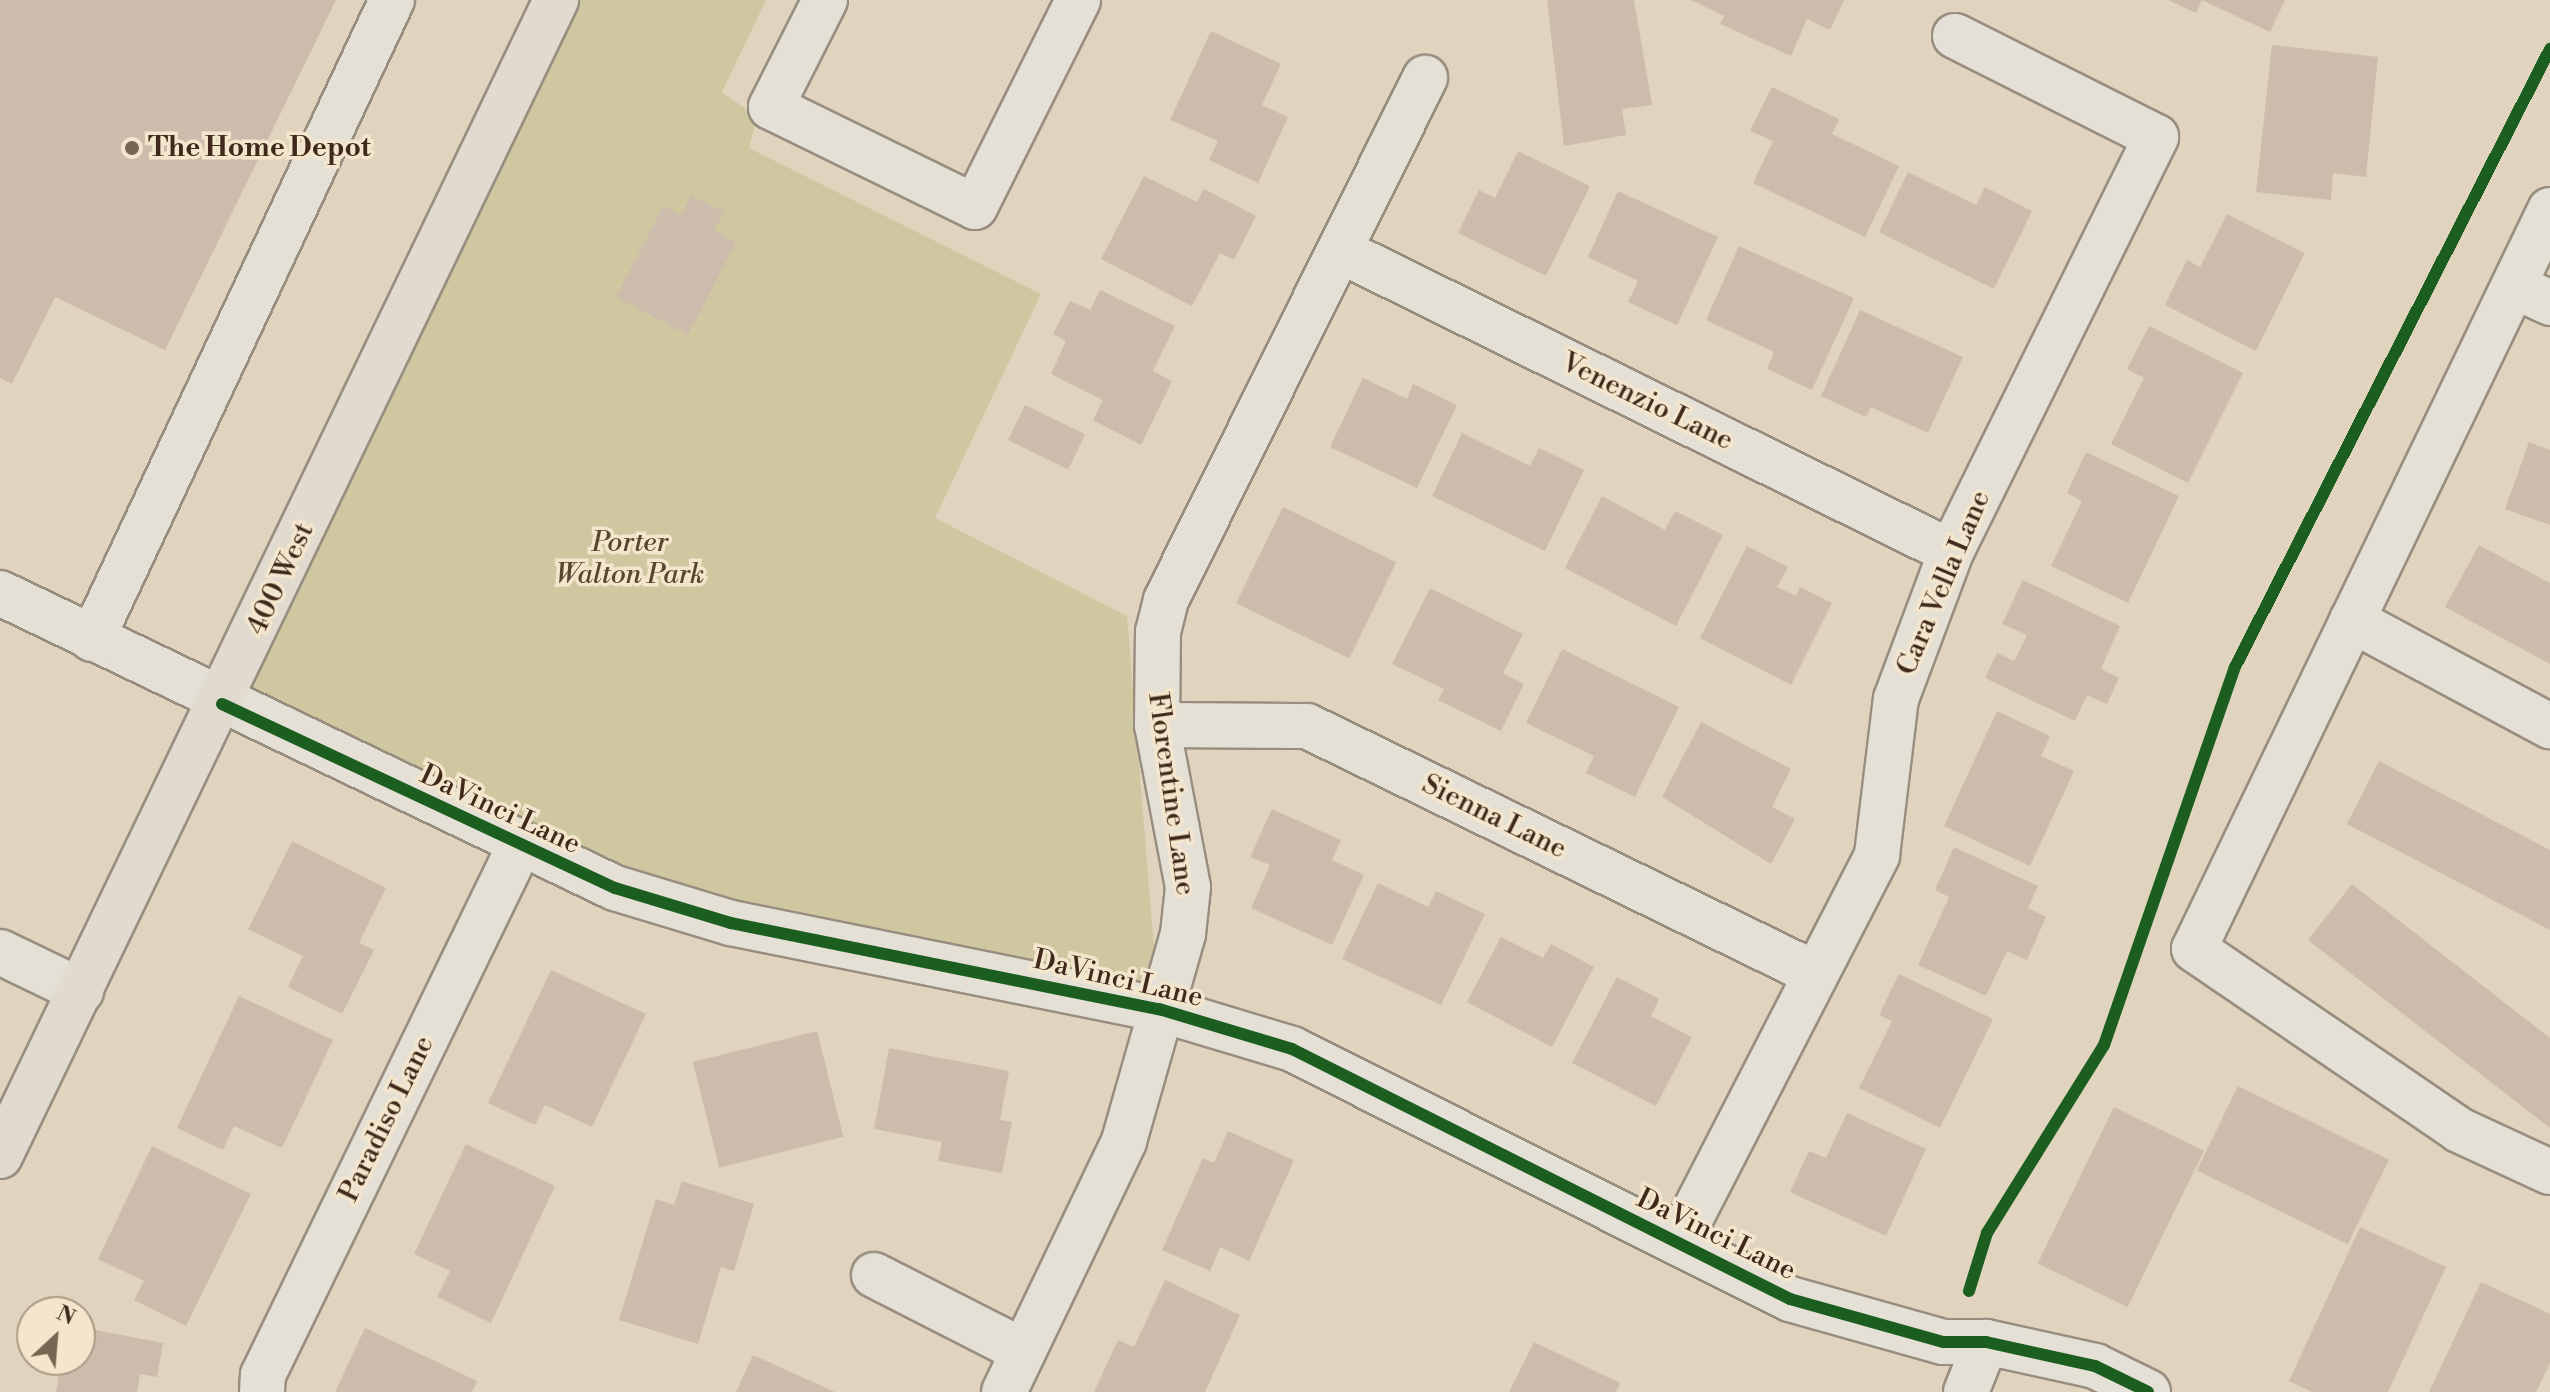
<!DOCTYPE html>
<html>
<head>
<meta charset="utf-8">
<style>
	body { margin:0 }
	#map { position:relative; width:2550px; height:1392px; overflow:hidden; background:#e0d4be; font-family:"Libre Bodoni",serif }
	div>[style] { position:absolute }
	.green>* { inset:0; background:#cec7a0 }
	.building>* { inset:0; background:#cdbcac; transform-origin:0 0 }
	.roads { filter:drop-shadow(2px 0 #988e80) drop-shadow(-2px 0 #988e80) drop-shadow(0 2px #988e80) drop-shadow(0 -2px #988e80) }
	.minor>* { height:44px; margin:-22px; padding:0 22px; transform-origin:22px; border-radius:22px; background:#e5e0d5 }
	.major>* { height:44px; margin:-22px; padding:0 22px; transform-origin:22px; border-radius:22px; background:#e1dace }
	.cycleway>* { height:12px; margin:-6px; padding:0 6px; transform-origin:6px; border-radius:6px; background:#1b5e20 }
	.dots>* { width:22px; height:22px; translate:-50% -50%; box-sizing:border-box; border:4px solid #f3e6cc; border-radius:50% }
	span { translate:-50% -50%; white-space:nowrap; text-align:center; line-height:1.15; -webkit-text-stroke:7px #f3e6cc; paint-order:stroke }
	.poi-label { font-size:28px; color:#40291b; font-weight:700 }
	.left { translate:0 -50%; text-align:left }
	.street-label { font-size:28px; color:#40291b }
	.park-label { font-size:28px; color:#594631; font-style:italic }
	.north { position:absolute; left:16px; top:1296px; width:80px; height:80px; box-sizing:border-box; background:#f3e6cc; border:2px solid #ab9a85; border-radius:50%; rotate:26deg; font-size:22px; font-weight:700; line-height:32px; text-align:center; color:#40291b }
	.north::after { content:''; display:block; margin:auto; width:28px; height:36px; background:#786554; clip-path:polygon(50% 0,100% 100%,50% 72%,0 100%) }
</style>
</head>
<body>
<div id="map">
	<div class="green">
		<i style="clip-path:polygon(556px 0,766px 0,722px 92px,757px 117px,749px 148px,1041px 294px,935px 518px,1127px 616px,1159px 1009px,731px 923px,222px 704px)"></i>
	</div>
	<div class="building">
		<i style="clip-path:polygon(0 0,336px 0,165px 350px,55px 297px,12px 384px,0 378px)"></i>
		<i style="clip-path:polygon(1547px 0,1634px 0,1652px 105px,1622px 109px,1626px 135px,1564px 146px)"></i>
		<i style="clip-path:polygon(1691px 0,1844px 0,1830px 30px,1807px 19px,1791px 56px,1720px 24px,1724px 16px)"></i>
		<i style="clip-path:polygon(2168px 0,2285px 0,2270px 32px,2202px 0,2196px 13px)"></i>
		<i style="clip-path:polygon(1211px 31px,1281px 64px,1262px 105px,1288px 117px,1258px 183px,1209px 160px,1218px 141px,1170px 120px)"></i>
		<i style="clip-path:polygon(2272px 45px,2378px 57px,2366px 177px,2333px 173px,2331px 200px,2256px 192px)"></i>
		<i style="clip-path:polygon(1772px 87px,1839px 119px,1832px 134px,1899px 166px,1865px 237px,1753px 183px,1773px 141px,1750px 131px)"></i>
		<i style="clip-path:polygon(1518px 151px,1590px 186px,1546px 276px,1458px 233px,1479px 190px,1495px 198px)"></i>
		<i style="clip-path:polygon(1908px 172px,1976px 205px,1985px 187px,2032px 211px,1994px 289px,1879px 232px)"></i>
		<i style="clip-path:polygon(1144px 176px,1197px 202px,1204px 189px,1256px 216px,1234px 260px,1220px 253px,1192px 306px,1101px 259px)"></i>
		<i style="clip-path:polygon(1618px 191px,1718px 237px,1677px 325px,1628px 302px,1638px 281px,1588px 257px)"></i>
		<i style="clip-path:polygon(691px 195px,724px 212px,714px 230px,736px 242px,688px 335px,616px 297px,663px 206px,681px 215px)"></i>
		<i style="clip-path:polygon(2227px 214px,2305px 253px,2256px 351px,2165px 305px,2187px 260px,2200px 267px)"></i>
		<i style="clip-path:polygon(1739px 246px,1854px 298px,1812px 390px,1767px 369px,1774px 352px,1706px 320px)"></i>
		<i style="clip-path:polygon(1100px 290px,1175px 326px,1153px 371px,1172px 381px,1141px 445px,1093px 420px,1103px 400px,1051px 374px,1066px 341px,1053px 334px,1070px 301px,1090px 310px)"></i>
		<i style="clip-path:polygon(1860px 310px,1963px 357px,1928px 433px,1871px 407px,1866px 417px,1821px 396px)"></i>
		<i style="clip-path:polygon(2149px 326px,2243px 373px,2188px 483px,2111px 444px,2144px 378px,2127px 369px)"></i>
		<i style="clip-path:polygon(1363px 378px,1407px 399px,1413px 384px,1457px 405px,1417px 488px,1330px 447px)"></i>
		<i style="left:1025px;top:405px;width:67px;height:39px;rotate:26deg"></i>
		<i style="clip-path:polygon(1462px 433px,1530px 466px,1539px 448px,1584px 470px,1545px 551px,1432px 496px)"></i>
		<i style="clip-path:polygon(2529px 442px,2550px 450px,2550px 525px,2505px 509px)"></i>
		<i style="clip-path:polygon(2086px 452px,2179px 496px,2128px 603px,2051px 566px,2082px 501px,2067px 493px)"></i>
		<i style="clip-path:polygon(1602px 496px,1665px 530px,1675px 511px,1723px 535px,1676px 626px,1565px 568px)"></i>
		<i style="left:1283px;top:507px;width:126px;height:107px;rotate:26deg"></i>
		<i style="clip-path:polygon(2479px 545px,2550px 583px,2550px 664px,2445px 607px)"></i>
		<i style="clip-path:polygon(1747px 546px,1788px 567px,1777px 587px,1796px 596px,1800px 587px,1832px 603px,1791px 685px,1700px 638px)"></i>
		<i style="clip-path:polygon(2023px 580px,2120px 626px,2101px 669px,2119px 678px,2107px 704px,2087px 695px,2075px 721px,1985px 678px,1997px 653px,2014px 661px,2027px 635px,2002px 624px)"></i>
		<i style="clip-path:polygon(1430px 588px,1523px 634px,1503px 673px,1524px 684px,1501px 731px,1438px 700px,1444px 689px,1392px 664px)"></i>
		<i style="clip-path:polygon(1562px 649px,1679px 707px,1635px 797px,1586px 773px,1594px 756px,1526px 723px)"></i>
		<i style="clip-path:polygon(1997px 711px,2050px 736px,2041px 756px,2074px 771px,2030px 866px,1944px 826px)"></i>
		<i style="clip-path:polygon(1701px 722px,1791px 769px,1772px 807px,1795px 819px,1771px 864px,1662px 797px)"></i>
		<i style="clip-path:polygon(2379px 761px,2550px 850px,2550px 930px,2347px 824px)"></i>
		<i style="clip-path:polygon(1272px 809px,1341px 840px,1332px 860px,1364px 875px,1332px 945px,1251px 908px,1270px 865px,1250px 857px)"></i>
		<i style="clip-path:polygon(292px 841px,386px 888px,359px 943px,374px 950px,342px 1014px,288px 987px,303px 956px,248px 929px)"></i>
		<i style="clip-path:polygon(1954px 847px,2038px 886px,2028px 908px,2046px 917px,2027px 960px,2007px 951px,1986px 996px,1918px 965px,1949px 897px,1935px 890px)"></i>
		<i style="clip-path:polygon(1378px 883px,1428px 907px,1436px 891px,1485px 914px,1441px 1005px,1342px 959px)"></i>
		<i style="clip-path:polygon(2352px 884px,2550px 1038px,2550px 1128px,2308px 940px)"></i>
		<i style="clip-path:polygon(1501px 937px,1543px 958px,1551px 944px,1594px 967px,1552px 1047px,1467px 1002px)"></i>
		<i style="clip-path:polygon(551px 970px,646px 1014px,592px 1127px,545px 1105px,535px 1125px,488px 1103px)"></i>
		<i style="clip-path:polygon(1899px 974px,1993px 1019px,1940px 1128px,1859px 1088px,1892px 1021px,1879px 1015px)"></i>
		<i style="clip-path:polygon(1617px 977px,1659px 999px,1651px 1016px,1692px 1037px,1656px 1106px,1572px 1063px)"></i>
		<i style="clip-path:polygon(239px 996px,333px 1040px,282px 1148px,234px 1126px,223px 1150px,177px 1128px)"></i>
		<i style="left:817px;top:1031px;width:109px;height:128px;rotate:76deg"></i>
		<i style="clip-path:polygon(889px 1048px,1009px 1071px,1000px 1120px,1012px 1122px,1002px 1173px,938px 1161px,942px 1142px,874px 1129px)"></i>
		<i style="left:2238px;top:1086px;width:168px;height:94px;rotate:26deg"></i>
		<i style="left:2114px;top:1107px;width:100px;height:174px;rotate:26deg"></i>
		<i style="clip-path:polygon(1847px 1113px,1926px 1149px,1886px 1236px,1790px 1192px,1809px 1151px,1826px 1158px)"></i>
		<i style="clip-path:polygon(1228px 1131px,1294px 1160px,1249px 1261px,1220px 1247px,1210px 1271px,1162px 1250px,1203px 1158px,1214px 1163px)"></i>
		<i style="clip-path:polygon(466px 1144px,555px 1186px,491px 1323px,437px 1297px,450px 1271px,414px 1254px)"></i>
		<i style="clip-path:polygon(152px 1146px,251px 1194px,186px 1326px,134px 1300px,144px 1281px,98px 1259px)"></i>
		<i style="clip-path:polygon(682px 1181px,754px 1204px,734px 1271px,721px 1267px,698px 1344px,619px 1320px,656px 1199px,674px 1205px)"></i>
		<i style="clip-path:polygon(2360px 1227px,2446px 1267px,2388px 1392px,2312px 1392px,2289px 1381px)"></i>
		<i style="clip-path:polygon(1165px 1280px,1240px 1315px,1205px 1392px,1094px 1392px,1118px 1340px,1134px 1347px)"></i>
		<i style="clip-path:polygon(2481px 1282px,2550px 1314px,2550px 1363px,2536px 1392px,2429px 1392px)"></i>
		<i style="clip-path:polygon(80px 1327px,163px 1343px,157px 1377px,140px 1374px,137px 1392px,56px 1392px,62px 1360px,80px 1360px)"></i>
		<i style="clip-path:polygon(365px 1328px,477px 1381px,472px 1392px,335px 1392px)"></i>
		<i style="clip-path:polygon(1534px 1342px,1620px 1383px,1616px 1392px,1509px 1392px)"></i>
		<i style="clip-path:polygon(753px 1355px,835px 1392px,736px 1392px)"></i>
	</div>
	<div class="roads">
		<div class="minor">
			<i style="left:825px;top:0;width:120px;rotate:116.8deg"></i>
			<i style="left:771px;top:107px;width:227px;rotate:26.1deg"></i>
			<i style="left:975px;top:207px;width:231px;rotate:-63.5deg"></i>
			<i style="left:2550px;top:210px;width:820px;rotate:115.72deg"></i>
			<i style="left:2194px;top:949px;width:321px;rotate:34.3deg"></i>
			<i style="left:2459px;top:1130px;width:100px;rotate:24.8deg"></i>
			<i style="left:1343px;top:252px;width:678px;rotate:26.26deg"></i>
			<i style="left:2514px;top:286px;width:40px;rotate:25deg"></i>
			<i style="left:0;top:593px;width:682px;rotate:25.63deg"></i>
			<i style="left:615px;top:888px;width:121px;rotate:16.8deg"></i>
			<i style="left:731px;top:923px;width:437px;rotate:11.4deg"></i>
			<i style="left:1159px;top:1009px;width:139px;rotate:16.7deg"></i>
			<i style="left:1292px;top:1049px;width:557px;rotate:26.66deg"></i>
			<i style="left:1790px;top:1299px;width:159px;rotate:15.7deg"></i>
			<i style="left:1943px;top:1342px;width:43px"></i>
			<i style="left:1986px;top:1342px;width:112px;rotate:12.4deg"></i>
			<i style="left:2095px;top:1366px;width:59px;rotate:26.1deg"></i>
			<i style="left:2352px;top:620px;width:225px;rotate:28.2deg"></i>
			<i style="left:92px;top:639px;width:706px;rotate:-64.85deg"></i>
			<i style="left:1157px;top:725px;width:150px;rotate:0.4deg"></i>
			<i style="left:1307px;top:726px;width:566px;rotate:25.98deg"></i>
			<i style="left:0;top:952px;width:90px;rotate:25.7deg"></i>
			<i style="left:1678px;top:1243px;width:436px;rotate:-62.8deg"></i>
			<i style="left:1877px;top:855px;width:157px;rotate:-83.1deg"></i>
			<i style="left:1896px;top:699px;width:157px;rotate:-69.5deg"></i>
			<i style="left:1951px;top:552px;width:463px;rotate:-63.7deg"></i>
			<i style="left:2156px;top:137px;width:225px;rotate:-153.3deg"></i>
			<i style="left:874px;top:1275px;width:167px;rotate:27deg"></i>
			<i style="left:262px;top:1392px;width:17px;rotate:-87deg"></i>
			<i style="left:263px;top:1375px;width:587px;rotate:-64.13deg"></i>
			<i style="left:1004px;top:1392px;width:278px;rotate:-64.4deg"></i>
			<i style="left:1124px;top:1141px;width:215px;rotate:-74.1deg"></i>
			<i style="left:1183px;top:934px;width:47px;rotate:-83.9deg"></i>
			<i style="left:1188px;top:887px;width:165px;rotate:-100.8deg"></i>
			<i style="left:1157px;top:725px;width:93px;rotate:-89.4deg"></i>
			<i style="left:1158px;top:632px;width:33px;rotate:-76deg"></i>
			<i style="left:1166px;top:600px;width:583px;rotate:-63.61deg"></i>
			<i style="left:1966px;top:1392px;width:54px;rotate:-68.2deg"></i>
		</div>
		<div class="major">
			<i style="left:0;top:1156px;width:1283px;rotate:-64.31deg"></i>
		</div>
	</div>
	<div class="cycleway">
		<i style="left:222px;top:704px;width:434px;rotate:25.1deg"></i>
		<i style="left:615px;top:888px;width:121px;rotate:16.8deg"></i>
		<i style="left:731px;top:923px;width:437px;rotate:11.4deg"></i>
		<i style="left:1159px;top:1009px;width:139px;rotate:16.7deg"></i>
		<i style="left:1292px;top:1049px;width:557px;rotate:26.66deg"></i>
		<i style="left:1790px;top:1299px;width:159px;rotate:15.7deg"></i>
		<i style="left:1943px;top:1342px;width:43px"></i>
		<i style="left:1986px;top:1342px;width:112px;rotate:12.4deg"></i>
		<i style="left:2095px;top:1366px;width:59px;rotate:26.1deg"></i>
		<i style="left:1969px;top:1291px;width:61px;rotate:-72.8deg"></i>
		<i style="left:1987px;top:1233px;width:221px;rotate:-58.1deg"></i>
		<i style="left:2104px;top:1045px;width:400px;rotate:-70.9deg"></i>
		<i style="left:2235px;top:667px;width:694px;rotate:-62.99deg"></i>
	</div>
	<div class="dots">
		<i style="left:132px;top:148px;background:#786554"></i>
	</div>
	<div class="poi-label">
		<span class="left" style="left:148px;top:148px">The Home Depot</span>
	</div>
	<div class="street-label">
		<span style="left:1647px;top:402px;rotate:26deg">Venenzio Lane</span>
		<span style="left:281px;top:579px;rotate:-65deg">400 West</span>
		<span style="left:1944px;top:583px;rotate:-67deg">Cara Vella Lane</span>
		<span style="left:1171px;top:794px;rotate:82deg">Florentine Lane</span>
		<span style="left:500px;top:810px;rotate:25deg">DaVinci Lane</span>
		<span style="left:1494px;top:817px;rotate:26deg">Sienna Lane</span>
		<span style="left:1118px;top:979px;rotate:13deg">DaVinci Lane</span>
		<span style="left:387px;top:1119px;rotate:-64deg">Paradiso Lane</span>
		<span style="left:1716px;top:1235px;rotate:26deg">DaVinci Lane</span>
	</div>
	<div class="park-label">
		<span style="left:630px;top:559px">Porter<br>Walton Park</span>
	</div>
	<div class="north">N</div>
</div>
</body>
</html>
